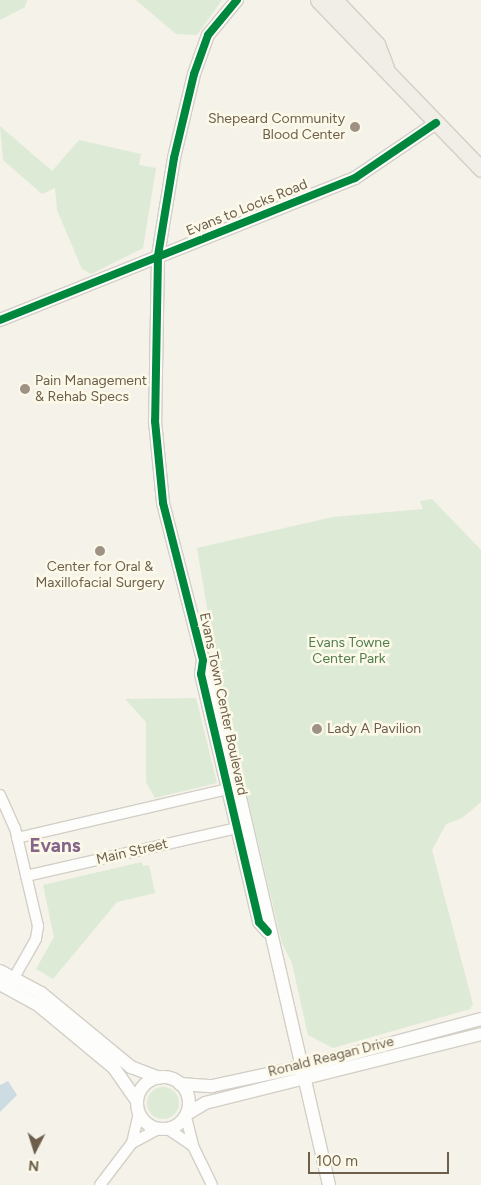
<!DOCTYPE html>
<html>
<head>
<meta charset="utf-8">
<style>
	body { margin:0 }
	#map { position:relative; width:481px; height:1185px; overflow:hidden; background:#f4f2e9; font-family:Figtree,sans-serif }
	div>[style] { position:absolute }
	.green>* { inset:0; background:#ddead5 }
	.round { border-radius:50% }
	.water>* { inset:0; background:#ccdce2 }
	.roads { filter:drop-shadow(1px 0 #d3cfc7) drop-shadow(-1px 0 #d3cfc7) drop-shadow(0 1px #d3cfc7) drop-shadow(0 -1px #d3cfc7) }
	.minor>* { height:10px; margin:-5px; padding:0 5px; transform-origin:5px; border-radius:5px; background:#fdfdfc }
	.tertiary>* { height:12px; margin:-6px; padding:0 6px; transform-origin:6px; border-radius:6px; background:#fdfdfc }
	.tertiary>.ring { margin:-6px; padding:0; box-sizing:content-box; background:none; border:12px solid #fdfdfc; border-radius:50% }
	.primary>* { height:15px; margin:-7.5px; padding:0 7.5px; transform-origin:7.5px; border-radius:7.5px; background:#f0eee6 }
	.cycleway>* { height:8px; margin:-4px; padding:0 4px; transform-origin:4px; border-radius:4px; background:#00873e }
	.dots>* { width:14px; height:14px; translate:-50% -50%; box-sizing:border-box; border:2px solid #fcf9e9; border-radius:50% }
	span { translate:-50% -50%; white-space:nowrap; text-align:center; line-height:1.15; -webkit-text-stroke:5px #fcf9e9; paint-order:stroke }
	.poi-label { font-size:14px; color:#6e5f4d }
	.right { translate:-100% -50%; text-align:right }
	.left { translate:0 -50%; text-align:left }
	.street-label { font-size:14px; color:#6e5f4d }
	.park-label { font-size:14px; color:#517d4d }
	.district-label { font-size:19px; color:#85658a; font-weight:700 }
	.north { position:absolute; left:10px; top:1125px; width:50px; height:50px; -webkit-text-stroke:4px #fcf9e9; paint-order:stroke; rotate:185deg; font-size:14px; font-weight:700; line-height:20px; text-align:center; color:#6e5f4d }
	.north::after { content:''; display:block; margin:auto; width:18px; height:22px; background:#6e5f4d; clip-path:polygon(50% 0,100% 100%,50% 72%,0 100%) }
	.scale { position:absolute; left:308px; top:1152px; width:141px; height:22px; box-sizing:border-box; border:2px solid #6e5f4d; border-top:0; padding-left:6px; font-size:15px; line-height:18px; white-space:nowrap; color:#6e5f4d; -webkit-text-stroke:4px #fcf9e9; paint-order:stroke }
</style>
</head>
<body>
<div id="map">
	<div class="green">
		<i style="clip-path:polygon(0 0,27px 0,25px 7px,0 20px)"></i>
		<i style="clip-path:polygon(136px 0,222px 0,197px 35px,176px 34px)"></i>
		<i style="clip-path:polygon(0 126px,52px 171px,79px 140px,141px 154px,139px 165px,156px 168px,143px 248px,91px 274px,82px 269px,57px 210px,55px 188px,42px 194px,3px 160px)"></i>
		<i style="clip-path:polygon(432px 499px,481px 550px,481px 802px,462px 818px,446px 824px,432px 850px,473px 1004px,470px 1009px,333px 1048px,308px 1035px,292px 963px,282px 943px,218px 673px,197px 548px,333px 517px,423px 509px,420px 501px)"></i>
		<i style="clip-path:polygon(196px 698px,217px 783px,155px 798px,146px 782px,146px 722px,125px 699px)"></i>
		<i style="clip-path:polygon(142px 862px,143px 866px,149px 865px,155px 893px,117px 902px,53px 979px,36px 969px,54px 937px,43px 885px)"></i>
		<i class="round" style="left:147px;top:1087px;width:32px;height:32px"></i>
	</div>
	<div class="water">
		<i style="clip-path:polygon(8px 1081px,17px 1095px,0 1112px,0 1085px)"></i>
	</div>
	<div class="roads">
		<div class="minor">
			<i style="left:0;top:795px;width:36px;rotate:66deg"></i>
			<i style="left:15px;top:828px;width:101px;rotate:76.8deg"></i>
			<i style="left:38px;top:926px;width:13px;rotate:99deg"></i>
			<i style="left:36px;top:939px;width:43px;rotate:119.6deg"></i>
			<i style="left:17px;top:838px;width:217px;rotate:-13.1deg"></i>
			<i style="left:26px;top:876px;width:216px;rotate:-12.8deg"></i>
			<i style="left:186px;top:1117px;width:30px;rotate:76deg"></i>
			<i style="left:193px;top:1146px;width:43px;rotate:64deg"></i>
			<i style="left:168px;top:1129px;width:30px;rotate:34deg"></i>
			<i style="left:132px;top:1143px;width:31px;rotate:-77deg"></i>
			<i style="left:100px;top:1185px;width:53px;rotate:-52.7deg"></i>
			<i style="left:132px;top:1143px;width:30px;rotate:-28deg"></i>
		</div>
		<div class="tertiary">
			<i style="left:237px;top:0;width:45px;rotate:129.6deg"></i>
			<i style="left:208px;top:35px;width:41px;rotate:109.7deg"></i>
			<i style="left:194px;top:74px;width:86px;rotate:103.4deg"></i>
			<i style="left:174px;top:158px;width:99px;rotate:99.3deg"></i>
			<i style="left:158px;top:256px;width:165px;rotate:91deg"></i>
			<i style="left:155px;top:421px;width:82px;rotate:84.4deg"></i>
			<i style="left:163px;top:503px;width:162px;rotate:75.7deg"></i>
			<i style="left:203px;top:660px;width:14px;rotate:98deg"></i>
			<i style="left:201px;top:674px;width:255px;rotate:76.8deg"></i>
			<i style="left:259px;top:922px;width:13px;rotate:48deg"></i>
			<i style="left:0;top:320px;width:382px;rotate:-21.8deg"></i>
			<i style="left:355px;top:178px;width:98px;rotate:-34.2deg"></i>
			<i style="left:203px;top:660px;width:14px;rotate:54deg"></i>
			<i style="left:211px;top:671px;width:527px;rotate:77.07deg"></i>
			<i style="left:0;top:971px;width:47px;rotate:28.2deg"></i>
			<i style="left:41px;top:993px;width:117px;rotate:39.4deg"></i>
			<i style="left:131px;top:1067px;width:30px;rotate:21deg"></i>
			<i style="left:0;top:984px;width:43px;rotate:28.9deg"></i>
			<i style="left:38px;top:1005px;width:99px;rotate:39.7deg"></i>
			<i style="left:114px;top:1068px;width:40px;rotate:55.1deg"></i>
			<i class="ring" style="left:137px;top:1077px;width:40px;height:40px"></i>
			<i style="left:180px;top:1084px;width:32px;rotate:4deg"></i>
			<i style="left:212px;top:1086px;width:104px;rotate:-12.2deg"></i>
			<i style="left:314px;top:1064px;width:173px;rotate:-15.1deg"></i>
			<i style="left:187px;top:1114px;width:21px;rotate:-31deg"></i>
			<i style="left:205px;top:1103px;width:284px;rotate:-14deg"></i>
		</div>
		<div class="primary">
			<i style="left:318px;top:0;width:235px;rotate:46deg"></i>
			<i style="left:335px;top:0;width:61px;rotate:46.3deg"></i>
			<i style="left:377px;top:44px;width:25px;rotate:69deg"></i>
		</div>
	</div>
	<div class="cycleway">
		<i style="left:237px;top:0;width:45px;rotate:129.6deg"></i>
		<i style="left:208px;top:35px;width:41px;rotate:109.7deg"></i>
		<i style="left:194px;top:74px;width:86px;rotate:103.4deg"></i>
		<i style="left:174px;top:158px;width:99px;rotate:99.3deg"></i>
		<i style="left:158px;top:256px;width:165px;rotate:91deg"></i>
		<i style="left:155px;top:421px;width:82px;rotate:84.4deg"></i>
		<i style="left:163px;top:503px;width:162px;rotate:75.7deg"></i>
		<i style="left:203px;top:660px;width:14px;rotate:98deg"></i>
		<i style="left:201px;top:674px;width:255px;rotate:76.8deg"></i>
		<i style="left:259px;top:922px;width:13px;rotate:48deg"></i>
		<i style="left:0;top:320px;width:382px;rotate:-21.8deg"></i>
		<i style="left:355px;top:178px;width:98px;rotate:-34.2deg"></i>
	</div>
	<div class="dots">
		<i style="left:355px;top:127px;background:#9d9284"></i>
		<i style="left:25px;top:389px;background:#9d9284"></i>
		<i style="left:100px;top:551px;background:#9d9284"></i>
		<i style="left:317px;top:729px;background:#9d9284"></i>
	</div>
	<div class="poi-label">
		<span class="right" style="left:345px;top:127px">Shepeard Community<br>Blood Center</span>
		<span class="left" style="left:35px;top:389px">Pain Management<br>&amp; Rehab Specs</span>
		<span style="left:100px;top:575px">Center for Oral &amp;<br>Maxillofacial Surgery</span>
		<span class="left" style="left:327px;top:729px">Lady A Pavilion</span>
	</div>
	<div class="street-label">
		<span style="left:247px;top:208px;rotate:-22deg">Evans to Locks Road</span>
		<span style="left:223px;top:704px;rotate:78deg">Evans Town Center Boulevard</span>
		<span style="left:132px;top:852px;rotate:-13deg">Main Street</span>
		<span style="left:331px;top:1057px;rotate:-14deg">Ronald Reagan Drive</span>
	</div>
	<div class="park-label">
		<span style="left:349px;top:651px">Evans Towne<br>Center Park</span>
	</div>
	<div class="district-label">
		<span style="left:55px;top:846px">Evans</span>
	</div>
	<div class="north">N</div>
	<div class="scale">100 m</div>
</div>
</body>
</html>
